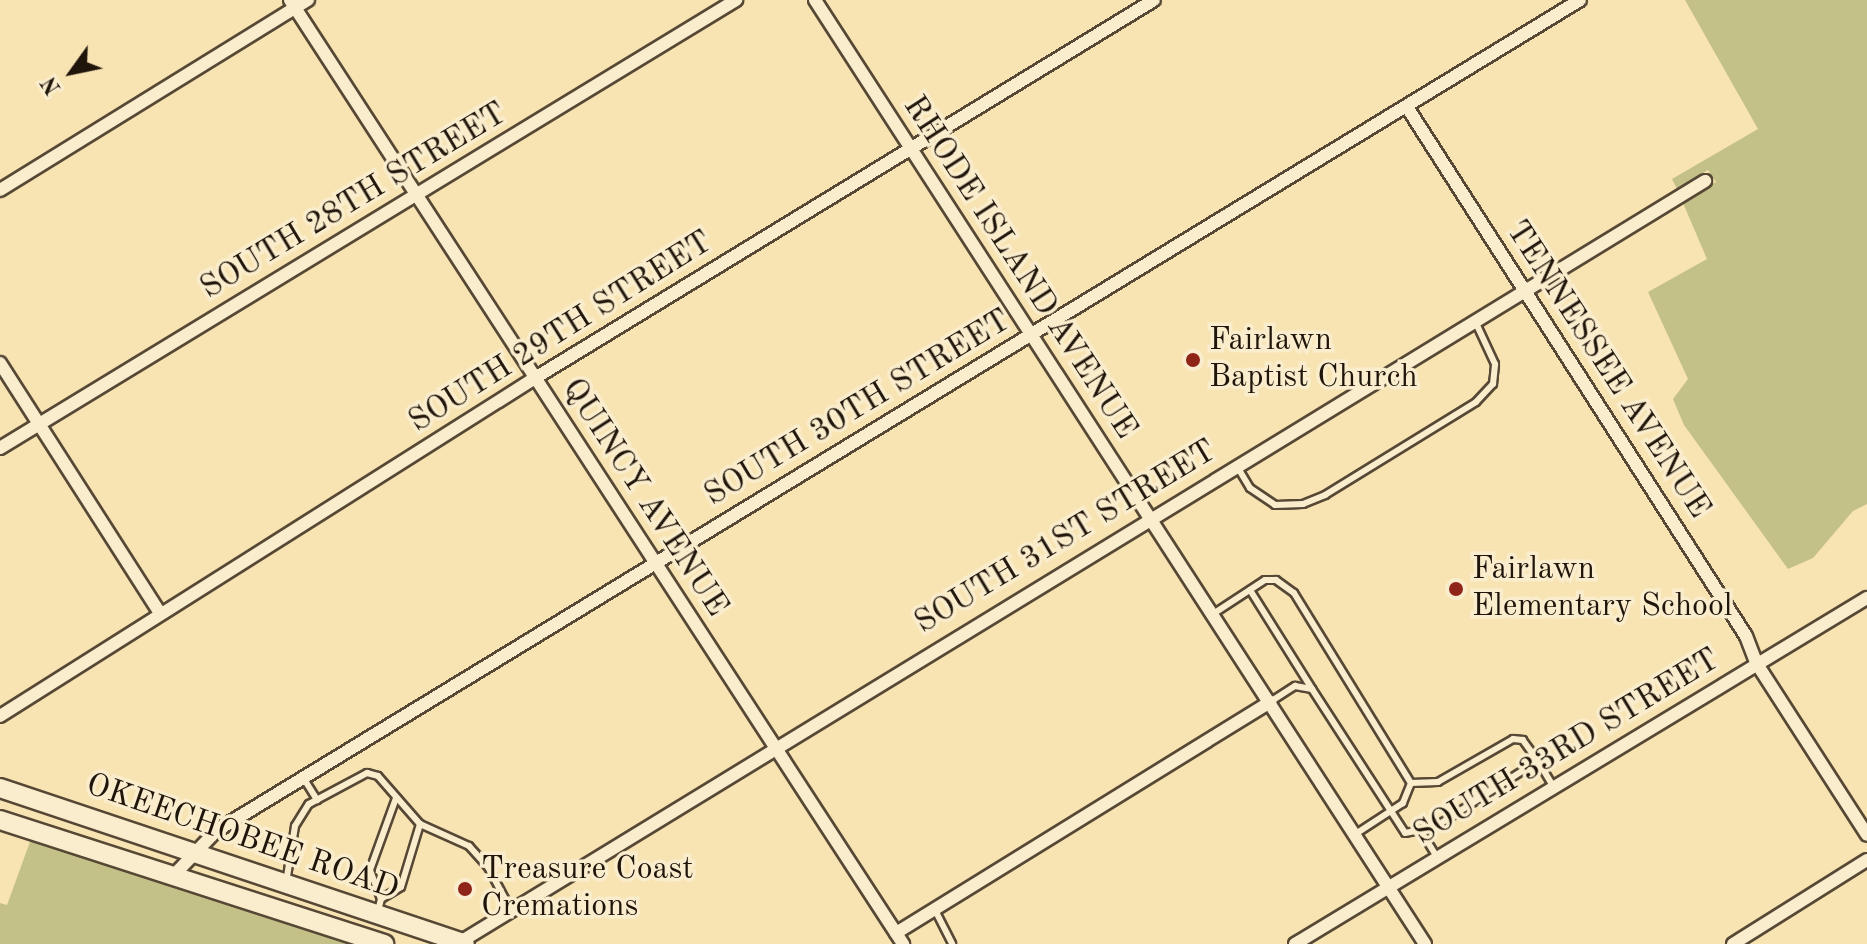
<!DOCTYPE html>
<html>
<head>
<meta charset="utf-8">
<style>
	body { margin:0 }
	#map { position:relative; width:1867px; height:944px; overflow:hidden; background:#f8e3b2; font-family:"Old Standard TT",serif }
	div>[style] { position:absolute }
	.green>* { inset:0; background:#c4c188 }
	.roads { filter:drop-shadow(2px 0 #564835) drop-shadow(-2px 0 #564835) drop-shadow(0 2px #564835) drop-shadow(0 -2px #564835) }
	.service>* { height:6px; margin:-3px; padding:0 3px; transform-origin:3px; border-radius:3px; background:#faedcd }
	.minor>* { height:12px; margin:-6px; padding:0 6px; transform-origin:6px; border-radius:6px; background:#faedcd }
	.secondary>* { height:18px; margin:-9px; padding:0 9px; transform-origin:9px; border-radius:9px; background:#faedcd }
	.dots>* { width:22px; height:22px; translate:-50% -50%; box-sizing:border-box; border:4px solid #faedcd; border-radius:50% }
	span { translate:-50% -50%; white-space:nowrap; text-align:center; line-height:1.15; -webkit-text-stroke:7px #faedcd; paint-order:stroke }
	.street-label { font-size:32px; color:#20150b }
	.poi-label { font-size:32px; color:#20150b }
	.left { translate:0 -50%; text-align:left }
	.north { position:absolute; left:32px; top:32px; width:80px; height:80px; -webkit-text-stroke:6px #faedcd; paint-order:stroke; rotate:237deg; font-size:22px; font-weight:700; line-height:32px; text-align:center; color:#20150b }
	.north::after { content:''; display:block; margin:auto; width:28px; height:36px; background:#20150b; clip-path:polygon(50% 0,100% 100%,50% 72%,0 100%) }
</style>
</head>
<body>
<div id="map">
	<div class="green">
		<i style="clip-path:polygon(1685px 0,1867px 0,1867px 504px,1853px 511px,1813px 558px,1788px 569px,1684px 425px,1673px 399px,1688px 379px,1648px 292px,1707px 259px,1683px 203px,1716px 182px,1708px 170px,1677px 189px,1672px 179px,1758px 129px)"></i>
		<i style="clip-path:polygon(31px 839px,173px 886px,358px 944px,0 944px,0 903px,7px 905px)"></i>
	</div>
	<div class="roads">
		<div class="service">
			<i style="left:1238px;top:468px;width:23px;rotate:59deg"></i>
			<i style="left:1250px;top:488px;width:30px;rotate:34deg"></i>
			<i style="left:1275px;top:505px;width:28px;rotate:-2deg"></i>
			<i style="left:1303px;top:504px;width:24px;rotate:-22deg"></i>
			<i style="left:1325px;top:495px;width:177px;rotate:-31.6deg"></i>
			<i style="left:1476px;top:402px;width:25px;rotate:-47deg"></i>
			<i style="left:1493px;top:384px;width:20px;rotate:-84deg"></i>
			<i style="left:1495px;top:364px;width:45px;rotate:-114.9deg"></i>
			<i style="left:1250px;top:590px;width:117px;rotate:57.9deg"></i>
			<i style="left:1213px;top:614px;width:62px;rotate:-33.2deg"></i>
			<i style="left:1265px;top:580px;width:11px"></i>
			<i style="left:1276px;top:580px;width:22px;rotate:36deg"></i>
			<i style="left:1294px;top:593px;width:223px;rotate:58.4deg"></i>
			<i style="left:1411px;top:783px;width:22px;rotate:112deg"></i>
			<i style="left:1403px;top:803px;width:59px;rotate:146.9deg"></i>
			<i style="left:1270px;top:702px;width:30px;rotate:-33deg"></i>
			<i style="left:1295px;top:686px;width:17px;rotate:10deg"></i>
			<i style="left:1312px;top:689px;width:171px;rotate:57.1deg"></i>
			<i style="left:1405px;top:833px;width:31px;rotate:-11deg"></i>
			<i style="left:1435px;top:827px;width:122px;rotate:-32.7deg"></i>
			<i style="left:1538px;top:761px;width:26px;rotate:-126deg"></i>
			<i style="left:1523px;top:740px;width:10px;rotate:-174deg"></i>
			<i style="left:1513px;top:739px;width:86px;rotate:150.2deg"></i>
			<i style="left:1438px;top:782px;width:27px;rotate:178deg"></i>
			<i style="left:1538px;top:761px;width:29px;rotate:59deg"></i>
			<i style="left:304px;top:779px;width:25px;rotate:58deg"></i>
			<i style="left:1422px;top:833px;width:28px;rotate:58deg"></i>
			<i style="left:286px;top:883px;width:58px;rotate:-81deg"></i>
			<i style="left:295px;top:826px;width:26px;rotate:-58deg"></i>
			<i style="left:309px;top:804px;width:66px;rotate:-28.1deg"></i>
			<i style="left:367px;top:773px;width:11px;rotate:15deg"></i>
			<i style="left:378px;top:776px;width:64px;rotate:48.8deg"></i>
			<i style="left:420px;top:824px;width:54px;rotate:24.2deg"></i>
			<i style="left:469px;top:846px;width:28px;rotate:48deg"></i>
			<i style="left:488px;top:867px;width:49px;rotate:61.9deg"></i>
			<i style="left:381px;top:899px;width:23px;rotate:-31deg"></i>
			<i style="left:401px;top:887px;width:66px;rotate:-73.2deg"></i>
			<i style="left:935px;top:910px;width:38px;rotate:63deg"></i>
			<i style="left:378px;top:911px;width:12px;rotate:-76deg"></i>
			<i style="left:381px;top:899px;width:31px;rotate:-111deg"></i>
			<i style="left:370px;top:870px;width:77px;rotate:-70.1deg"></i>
		</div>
		<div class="minor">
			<i style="left:290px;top:0;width:1126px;rotate:57deg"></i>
			<i style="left:815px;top:0;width:1124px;rotate:57.13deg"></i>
			<i style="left:1407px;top:107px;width:628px;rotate:57.35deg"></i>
			<i style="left:1746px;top:636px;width:30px;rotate:69deg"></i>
			<i style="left:1757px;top:664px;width:203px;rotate:57.2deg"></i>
			<i style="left:0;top:190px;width:362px;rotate:-31.7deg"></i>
			<i style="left:0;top:363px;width:297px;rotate:57.4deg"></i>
			<i style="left:0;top:448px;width:862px;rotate:-31.33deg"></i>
			<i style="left:0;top:716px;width:633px;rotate:-32.28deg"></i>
			<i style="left:535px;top:378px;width:725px;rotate:-31.41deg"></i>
			<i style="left:173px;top:876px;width:62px;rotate:-46.3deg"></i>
			<i style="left:216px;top:831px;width:1597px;rotate:-31.35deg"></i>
			<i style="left:896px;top:933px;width:440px;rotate:-31.7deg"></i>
			<i style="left:457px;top:944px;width:1463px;rotate:-31.44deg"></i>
			<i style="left:1295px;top:944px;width:669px;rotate:-31.17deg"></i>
			<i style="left:1733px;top:944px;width:158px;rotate:-32.1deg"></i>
		</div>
		<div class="secondary">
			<i style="left:0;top:788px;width:490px;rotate:18.5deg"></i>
			<i style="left:0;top:820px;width:404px;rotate:17.9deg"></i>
		</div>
	</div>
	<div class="dots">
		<i style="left:1193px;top:360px;background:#8f2418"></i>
		<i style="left:1456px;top:589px;background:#8f2418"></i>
		<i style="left:465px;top:889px;background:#8f2418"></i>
	</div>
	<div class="street-label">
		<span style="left:354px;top:202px;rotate:-31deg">SOUTH 28TH STREET</span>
		<span style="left:1019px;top:268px;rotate:57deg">RHODE ISLAND AVENUE</span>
		<span style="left:561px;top:333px;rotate:-32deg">SOUTH 29TH STREET</span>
		<span style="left:1607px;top:370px;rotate:57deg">TENNESSEE AVENUE</span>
		<span style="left:858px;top:409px;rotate:-31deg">SOUTH 30TH STREET</span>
		<span style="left:644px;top:498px;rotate:57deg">QUINCY AVENUE</span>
		<span style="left:1066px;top:538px;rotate:-31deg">SOUTH 31ST STREET</span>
		<span style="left:1567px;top:748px;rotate:-31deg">SOUTH 33RD STREET</span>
		<span style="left:242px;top:838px;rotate:19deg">OKEECHOBEE ROAD</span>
	</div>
	<div class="poi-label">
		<span class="left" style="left:1209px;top:360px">Fairlawn<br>Baptist Church</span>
		<span class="left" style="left:1472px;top:589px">Fairlawn<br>Elementary School</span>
		<span class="left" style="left:481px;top:889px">Treasure Coast<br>Cremations</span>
	</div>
	<div class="north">N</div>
</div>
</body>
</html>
